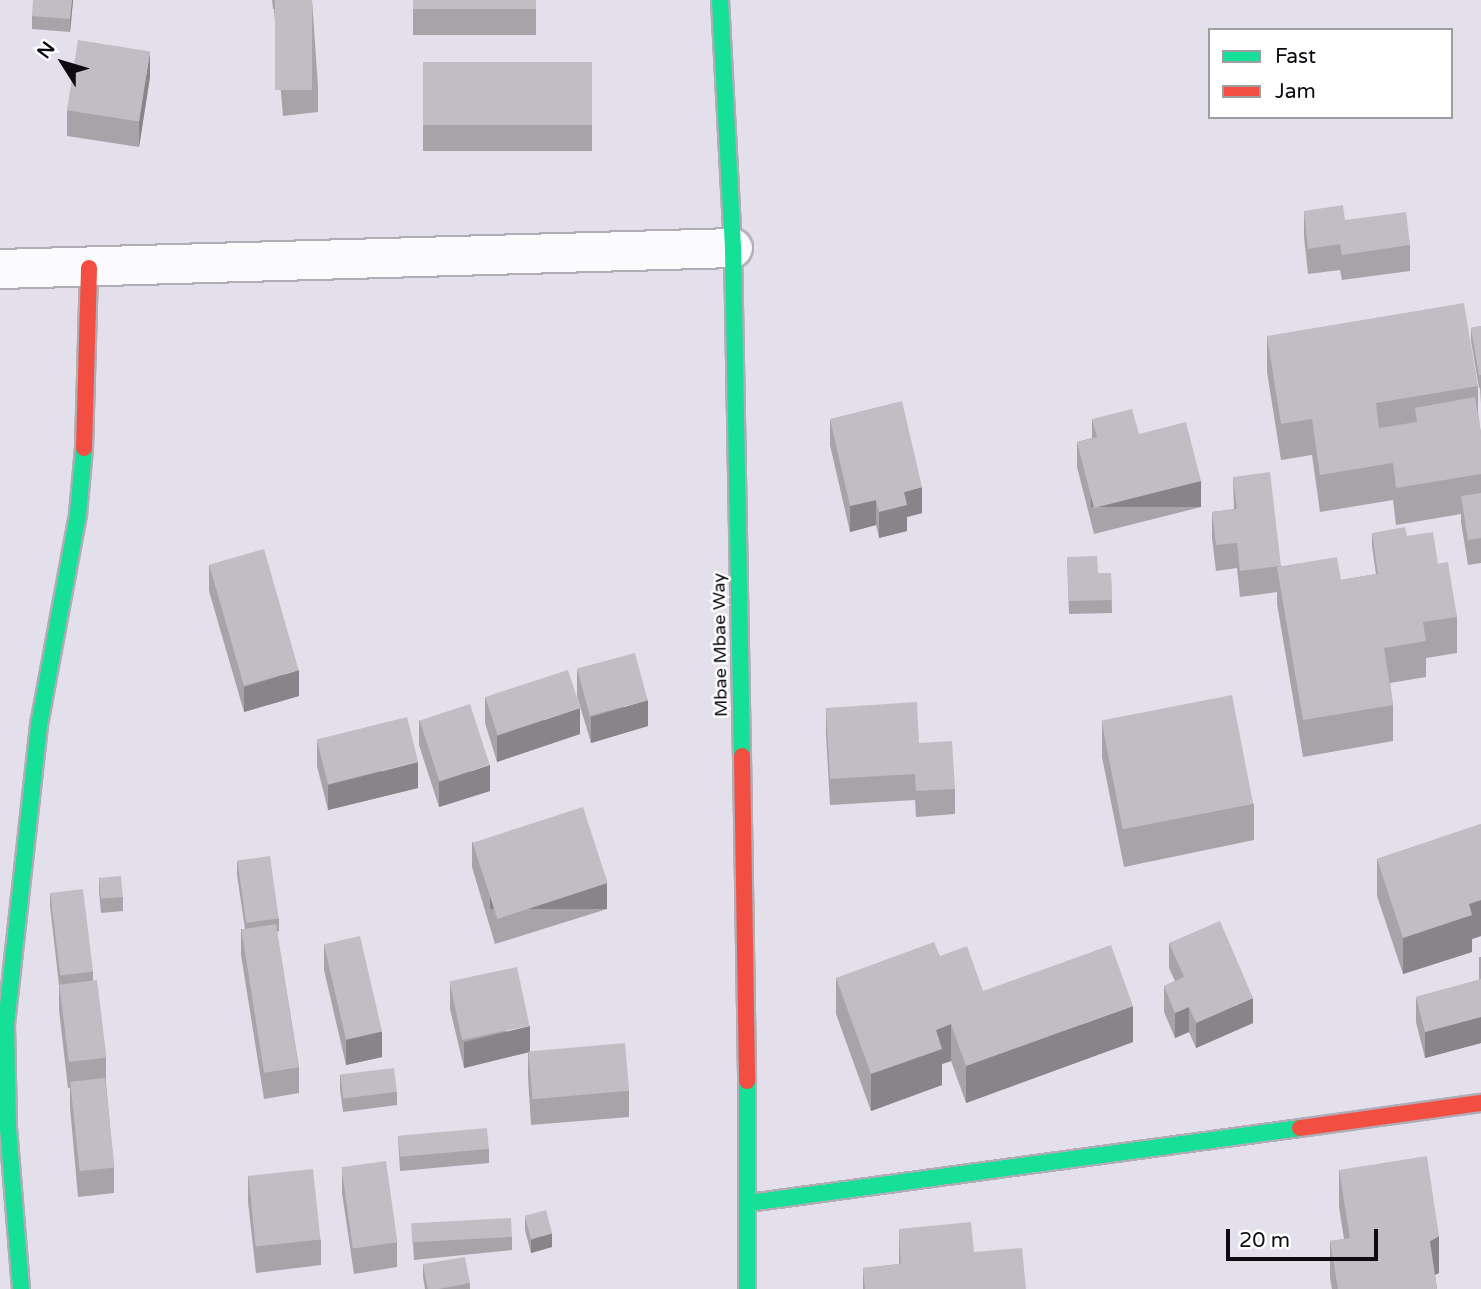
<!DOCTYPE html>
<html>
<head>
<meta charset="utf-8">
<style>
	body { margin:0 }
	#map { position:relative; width:1481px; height:1289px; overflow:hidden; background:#e3e0eb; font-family:"Varela Round",sans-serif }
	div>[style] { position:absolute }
	.roads { filter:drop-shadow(2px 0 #b0adb6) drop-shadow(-2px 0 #b0adb6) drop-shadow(0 2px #b0adb6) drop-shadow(0 -2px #b0adb6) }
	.street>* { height:38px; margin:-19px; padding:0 19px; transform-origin:19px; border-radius:19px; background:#fbfafc }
	.fast>* { height:16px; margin:-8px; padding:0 8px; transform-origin:8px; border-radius:8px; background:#16e098 }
	.jam>* { height:16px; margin:-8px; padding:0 8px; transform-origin:8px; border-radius:8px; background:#f24e42 }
	.wall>* { inset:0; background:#a7a3a9; transform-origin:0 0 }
	.shaded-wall>* { inset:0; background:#88848a; transform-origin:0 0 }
	.building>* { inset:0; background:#c2bdc5; transform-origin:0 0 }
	span { translate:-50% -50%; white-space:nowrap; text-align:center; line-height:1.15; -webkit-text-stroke:5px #fff; paint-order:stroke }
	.street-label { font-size:18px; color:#0d0a11 }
	.legend { position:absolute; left:1208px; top:28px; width:245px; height:91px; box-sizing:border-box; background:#fff; border:2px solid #9e9da0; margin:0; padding:9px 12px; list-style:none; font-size:21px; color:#0d0a11 }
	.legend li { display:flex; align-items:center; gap:14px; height:35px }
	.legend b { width:35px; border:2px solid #9e9da0 }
	.north { position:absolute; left:28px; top:28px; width:70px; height:70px; -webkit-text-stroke:5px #fff; paint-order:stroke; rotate:307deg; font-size:19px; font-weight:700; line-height:28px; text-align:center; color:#0d0a11 }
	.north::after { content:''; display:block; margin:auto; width:24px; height:32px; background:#0d0a11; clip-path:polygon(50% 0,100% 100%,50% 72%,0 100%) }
	.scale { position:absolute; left:1226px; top:1229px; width:152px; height:32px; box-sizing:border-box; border:4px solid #0d0a11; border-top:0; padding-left:9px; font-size:21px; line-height:24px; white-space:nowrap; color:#0d0a11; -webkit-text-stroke:5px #fff; paint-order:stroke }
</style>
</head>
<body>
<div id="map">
	<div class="roads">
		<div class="street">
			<i style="left:0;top:269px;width:733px;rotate:-1.64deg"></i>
		</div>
		<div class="fast">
			<i style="left:720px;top:0;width:248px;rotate:87deg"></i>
			<i style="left:733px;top:248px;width:508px;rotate:88.99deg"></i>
			<i style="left:747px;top:1081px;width:208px;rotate:90deg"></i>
			<i style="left:749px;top:1203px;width:556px;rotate:-7.75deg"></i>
			<i style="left:21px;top:1289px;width:161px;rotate:-94.6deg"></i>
			<i style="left:8px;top:1129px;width:105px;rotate:-91.1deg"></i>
			<i style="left:6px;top:1024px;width:301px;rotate:-83.7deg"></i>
			<i style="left:39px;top:725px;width:215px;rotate:-79.5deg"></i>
			<i style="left:78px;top:514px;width:66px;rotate:-84.8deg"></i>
		</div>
		<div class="jam">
			<i style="left:84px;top:448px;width:180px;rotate:-88.4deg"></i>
			<i style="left:742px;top:756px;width:325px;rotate:89.1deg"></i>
			<i style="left:1300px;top:1128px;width:183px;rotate:-7.9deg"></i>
		</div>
	</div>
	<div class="wall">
		<i style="clip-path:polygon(73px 0,70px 32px,32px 29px,32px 16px)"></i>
		<i style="clip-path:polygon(272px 0,312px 0,318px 86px,318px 112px,283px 116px,274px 9px,273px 9px)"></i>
		<i style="left:413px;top:0;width:123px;height:35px"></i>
		<i style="left:592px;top:62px;width:89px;height:169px;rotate:90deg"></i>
		<i style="clip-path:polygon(150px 77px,139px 147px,67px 136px,67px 110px)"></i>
		<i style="clip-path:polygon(1304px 211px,1345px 220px,1410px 245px,1410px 271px,1342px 280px,1340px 270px,1308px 274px,1304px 237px)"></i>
		<i style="clip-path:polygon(1481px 326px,1481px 404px,1480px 388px,1479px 388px,1471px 341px,1471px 328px)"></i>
		<i style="clip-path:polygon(1267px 336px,1478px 386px,1478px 412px,1481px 434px,1481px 563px,1468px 565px,1461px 522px,1461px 514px,1396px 525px,1393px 500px,1320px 512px,1312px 455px,1281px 460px,1267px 372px)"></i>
		<i style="clip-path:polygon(830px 419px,922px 513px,907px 517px,907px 531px,879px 538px,876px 525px,850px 532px,830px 445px)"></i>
		<i style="clip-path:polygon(1092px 419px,1139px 434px,1201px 507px,1094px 534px,1077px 467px,1077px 442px,1092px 438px)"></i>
		<i style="clip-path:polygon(1233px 477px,1281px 566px,1341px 580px,1376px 574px,1372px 546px,1372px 533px,1407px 536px,1438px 564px,1457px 617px,1457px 653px,1426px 658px,1426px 677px,1390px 683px,1393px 705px,1393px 741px,1303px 757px,1277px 604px,1277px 592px,1240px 597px,1237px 568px,1216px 571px,1212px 538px,1212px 512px,1234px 509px)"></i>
		<i style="clip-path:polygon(1067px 557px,1098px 573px,1111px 573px,1112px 613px,1069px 614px)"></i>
		<i style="clip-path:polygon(209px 565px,299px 696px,244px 712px,209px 591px)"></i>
		<i style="clip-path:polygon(577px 670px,648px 726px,591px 743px,577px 696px)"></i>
		<i style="clip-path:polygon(485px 697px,580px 734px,497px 762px,485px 723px)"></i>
		<i style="clip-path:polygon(826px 708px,919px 743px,955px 789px,955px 814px,916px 817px,915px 800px,830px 805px,826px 734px)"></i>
		<i style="clip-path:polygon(419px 720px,490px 791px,439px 807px,419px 745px)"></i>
		<i style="clip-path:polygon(1102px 721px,1254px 804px,1254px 840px,1124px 867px,1102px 757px)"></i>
		<i style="clip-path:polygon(317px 740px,418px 788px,328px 810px,317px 766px)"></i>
		<i style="clip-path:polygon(1481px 824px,1481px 936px,1472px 939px,1472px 952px,1403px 974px,1377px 896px,1377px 859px)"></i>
		<i style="clip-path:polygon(472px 842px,607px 909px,495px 944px,472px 867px)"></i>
		<i style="clip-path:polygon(237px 861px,279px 918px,279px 931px,277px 932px,299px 1067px,299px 1093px,264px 1099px,241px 955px,241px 929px,245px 929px,237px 875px)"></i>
		<i style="clip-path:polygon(99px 877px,123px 897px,123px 911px,101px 913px,99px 891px)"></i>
		<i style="clip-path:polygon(50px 893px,93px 971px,93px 980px,106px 1057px,106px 1083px,114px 1168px,114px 1193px,78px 1197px,70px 1107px,70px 1088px,68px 1088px,59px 1010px,59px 985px,50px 906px)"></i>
		<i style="clip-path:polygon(1169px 943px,1253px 1023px,1196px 1048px,1189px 1032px,1175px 1038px,1164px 1012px,1164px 986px,1175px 981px,1169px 968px)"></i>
		<i style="clip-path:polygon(324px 944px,382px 1057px,346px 1065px,324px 970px)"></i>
		<i style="clip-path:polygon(940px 956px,983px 991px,1133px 1042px,966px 1103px,951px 1061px,942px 1064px,942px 1085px,871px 1111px,836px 1014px,836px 978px)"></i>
		<i style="clip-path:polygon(1479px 957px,1481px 957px,1481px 1043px,1425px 1058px,1416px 1022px,1416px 997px,1479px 980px)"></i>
		<i style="clip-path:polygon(450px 984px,530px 1051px,629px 1091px,629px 1117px,531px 1125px,528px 1077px,528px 1052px,464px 1068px,450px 1009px)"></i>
		<i style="clip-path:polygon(340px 1075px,397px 1092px,397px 1105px,343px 1112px,340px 1089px)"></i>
		<i style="clip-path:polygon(398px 1136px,489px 1149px,489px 1163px,400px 1171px)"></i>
		<i style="clip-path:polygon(342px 1168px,397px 1242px,397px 1267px,354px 1274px,342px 1193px)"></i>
		<i style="clip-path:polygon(1339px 1170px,1439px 1273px,1435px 1275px,1437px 1289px,1332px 1289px,1330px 1278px,1330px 1241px,1344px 1239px,1339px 1207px)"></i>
		<i style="clip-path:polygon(248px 1176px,321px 1240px,321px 1265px,256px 1273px,248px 1202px)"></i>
		<i style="clip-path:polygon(525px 1216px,552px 1247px,531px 1253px,525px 1230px)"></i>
		<i style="clip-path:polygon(412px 1228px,512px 1237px,512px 1250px,414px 1260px)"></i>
		<i style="clip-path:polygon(899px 1229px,974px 1252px,1026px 1289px,863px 1289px,863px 1268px,899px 1264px)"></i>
		<i style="clip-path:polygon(423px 1264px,470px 1283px,470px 1289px,425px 1289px,423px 1277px)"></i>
	</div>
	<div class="shaded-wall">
		<i style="clip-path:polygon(72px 0,73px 0,70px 32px,70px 19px)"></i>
		<i style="clip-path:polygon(150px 51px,150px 77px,139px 147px,139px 121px)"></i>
		<i style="left:1201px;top:481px;width:26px;height:110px;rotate:90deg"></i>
		<i style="clip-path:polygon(922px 487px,922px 513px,907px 517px,907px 531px,879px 538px,879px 512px,904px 492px)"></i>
		<i style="clip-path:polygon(876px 500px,876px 525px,850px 532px,850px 506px)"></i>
		<i style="clip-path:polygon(299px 670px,299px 696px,244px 712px,244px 687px)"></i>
		<i style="clip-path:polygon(648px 700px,648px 726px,591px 743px,591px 717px)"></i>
		<i style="clip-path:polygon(580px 708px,580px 734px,497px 762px,497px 736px)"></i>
		<i style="clip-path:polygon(418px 762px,418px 788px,328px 810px,328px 785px)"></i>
		<i style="clip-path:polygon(490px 765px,490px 791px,439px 807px,439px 782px)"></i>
		<i style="left:607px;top:883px;width:26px;height:117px;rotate:90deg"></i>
		<i style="clip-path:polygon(1481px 900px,1481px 936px,1472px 939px,1472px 952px,1403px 974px,1403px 938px,1469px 904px)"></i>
		<i style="clip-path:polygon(1253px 998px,1253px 1023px,1196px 1048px,1196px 1023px)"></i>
		<i style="clip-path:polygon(1133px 1006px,1133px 1042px,966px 1103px,966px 1066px)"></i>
		<i style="clip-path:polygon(1189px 1007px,1189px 1032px,1175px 1038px,1175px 1013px)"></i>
		<i style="clip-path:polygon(1481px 1017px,1481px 1043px,1425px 1058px,1425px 1032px)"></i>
		<i style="clip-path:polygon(951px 1024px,951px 1061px,942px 1064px,942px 1085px,871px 1111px,871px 1074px,936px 1030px)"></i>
		<i style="clip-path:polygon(530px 1026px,530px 1052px,464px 1068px,464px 1042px)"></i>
		<i style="clip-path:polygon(382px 1031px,382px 1057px,346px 1065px,346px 1039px)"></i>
		<i style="clip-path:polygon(552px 1233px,552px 1247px,531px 1253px,531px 1240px)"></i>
		<i style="clip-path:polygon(1439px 1236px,1439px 1273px,1430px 1277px,1430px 1241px)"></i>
	</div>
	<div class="building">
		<i style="clip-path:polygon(33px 0,72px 0,70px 19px,32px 16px)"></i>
		<i style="left:275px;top:0;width:37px;height:90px"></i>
		<i style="left:413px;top:0;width:123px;height:9px"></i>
		<i style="left:78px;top:40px;width:73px;height:71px;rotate:9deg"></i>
		<i style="left:592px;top:62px;width:63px;height:169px;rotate:90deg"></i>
		<i style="clip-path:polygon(1343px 205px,1345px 220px,1406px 212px,1410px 245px,1342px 255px,1340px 244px,1308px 249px,1304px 211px)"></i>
		<i style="clip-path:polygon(1464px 303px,1478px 386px,1376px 403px,1379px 428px,1417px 422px,1415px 408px,1475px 397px,1481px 434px,1481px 474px,1396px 488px,1393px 463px,1320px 475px,1312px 419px,1281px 424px,1267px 336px)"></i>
		<i style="clip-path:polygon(1481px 326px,1481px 375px,1479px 375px,1471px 328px)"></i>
		<i style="clip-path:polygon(902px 401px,922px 487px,904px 492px,907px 505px,879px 512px,876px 500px,850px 506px,830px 419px)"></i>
		<i style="clip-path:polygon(1132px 409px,1139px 434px,1186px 422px,1201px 481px,1094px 508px,1077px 442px,1097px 437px,1092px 419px)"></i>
		<i style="clip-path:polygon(1270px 472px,1281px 566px,1240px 571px,1237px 543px,1216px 545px,1212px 512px,1237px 509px,1233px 477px)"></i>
		<i style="clip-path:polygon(1481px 493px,1481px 538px,1468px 540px,1461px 496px)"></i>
		<i style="clip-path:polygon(1405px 527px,1407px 536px,1433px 532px,1438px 564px,1378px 574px,1372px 533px)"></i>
		<i style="left:264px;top:549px;width:126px;height:57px;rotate:74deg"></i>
		<i style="clip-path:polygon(1097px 556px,1098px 573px,1111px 573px,1112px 600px,1069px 601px,1067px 557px)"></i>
		<i style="clip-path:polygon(1337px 557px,1341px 580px,1448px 562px,1457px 617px,1423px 622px,1426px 641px,1384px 648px,1393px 705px,1303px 720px,1277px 567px)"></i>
		<i style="left:635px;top:653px;width:49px;height:60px;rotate:75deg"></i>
		<i style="left:568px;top:670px;width:40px;height:87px;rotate:72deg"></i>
		<i style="left:1232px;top:695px;width:111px;height:133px;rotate:79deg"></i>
		<i style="clip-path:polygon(917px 702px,919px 743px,952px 741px,955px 789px,916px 791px,915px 774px,830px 779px,826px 708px)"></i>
		<i style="left:470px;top:704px;width:64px;height:53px;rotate:72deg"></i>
		<i style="left:407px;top:717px;width:46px;height:93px;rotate:76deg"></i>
		<i style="left:583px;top:807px;width:80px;height:116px;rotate:72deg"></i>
		<i style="clip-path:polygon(1481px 824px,1481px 900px,1469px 904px,1472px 915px,1403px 938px,1377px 859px)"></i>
		<i style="left:270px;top:856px;width:63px;height:33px;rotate:82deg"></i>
		<i style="left:121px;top:876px;width:21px;height:22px;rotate:85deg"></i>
		<i style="left:83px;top:889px;width:83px;height:33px;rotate:83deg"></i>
		<i style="clip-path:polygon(1220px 921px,1253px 998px,1196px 1023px,1189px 1007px,1175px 1013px,1164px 986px,1184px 977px,1169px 943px)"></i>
		<i style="left:276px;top:924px;width:145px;height:35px;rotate:81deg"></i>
		<i style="left:360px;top:936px;width:98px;height:37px;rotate:77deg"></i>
		<i style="clip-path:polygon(934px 942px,940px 956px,967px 946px,983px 991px,1111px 945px,1133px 1006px,966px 1066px,951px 1024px,936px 1030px,942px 1049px,871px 1074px,836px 978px)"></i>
		<i style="left:517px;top:967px;width:60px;height:69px;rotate:78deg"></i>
		<i style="clip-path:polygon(1481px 979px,1481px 1017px,1425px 1032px,1416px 997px)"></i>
		<i style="left:97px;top:980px;width:78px;height:38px;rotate:83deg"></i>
		<i style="left:625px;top:1043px;width:48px;height:97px;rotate:85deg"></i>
		<i style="left:394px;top:1068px;width:24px;height:54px;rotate:83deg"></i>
		<i style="left:105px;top:1078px;width:90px;height:35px;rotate:84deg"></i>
		<i style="left:487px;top:1128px;width:21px;height:89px;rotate:85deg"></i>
		<i style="clip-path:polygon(1427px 1156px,1439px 1236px,1430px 1241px,1437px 1289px,1338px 1289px,1330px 1241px,1350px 1238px,1339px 1170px)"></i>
		<i style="left:386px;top:1161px;width:82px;height:45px;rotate:82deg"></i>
		<i style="left:313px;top:1169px;width:71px;height:65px;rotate:84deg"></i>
		<i style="left:546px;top:1210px;width:24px;height:22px;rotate:75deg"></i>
		<i style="left:511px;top:1218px;width:19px;height:100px;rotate:87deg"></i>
		<i style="clip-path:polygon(971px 1222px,974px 1252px,1022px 1248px,1026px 1289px,865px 1289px,863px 1268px,901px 1264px,899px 1229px)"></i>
		<i style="clip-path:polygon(465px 1257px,470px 1283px,439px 1289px,428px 1289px,423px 1264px)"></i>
	</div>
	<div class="street-label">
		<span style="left:720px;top:645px;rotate:-91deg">Mbae Mbae Way</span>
	</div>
	<ul class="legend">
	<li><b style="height:9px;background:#16e098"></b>Fast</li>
	<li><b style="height:9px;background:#f24e42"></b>Jam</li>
	</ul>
	<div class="north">N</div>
	<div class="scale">20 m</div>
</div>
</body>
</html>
